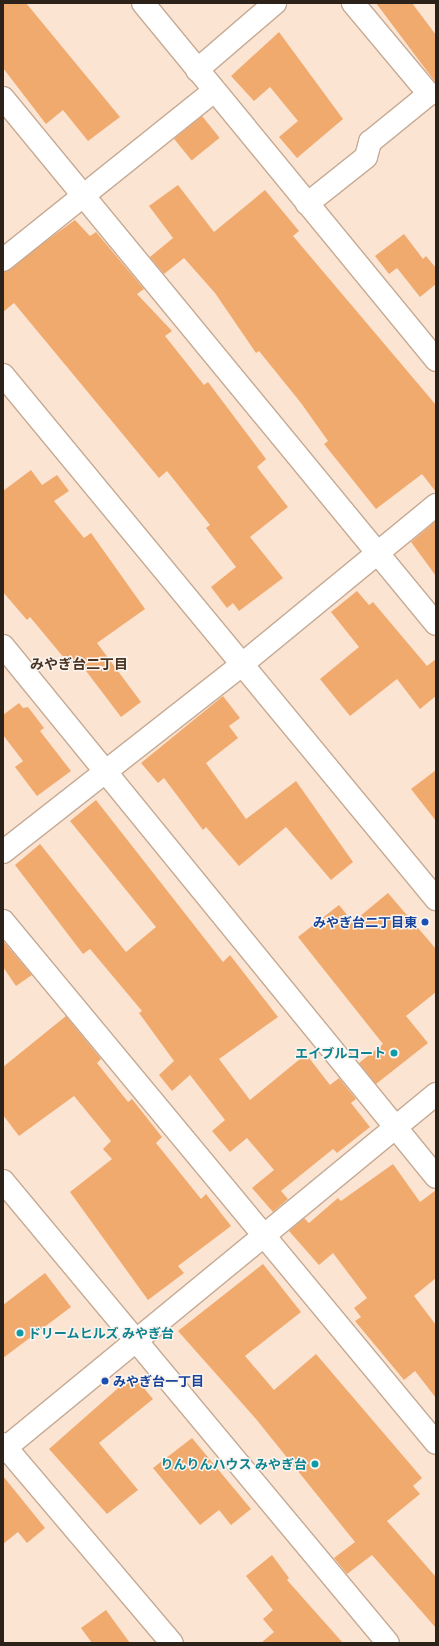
<!DOCTYPE html>
<html>
<head>
<meta charset="utf-8">
<style>
	body { margin:0 }
	#map { position:relative; width:439px; height:1646px; overflow:hidden; background:#fbe4d2; font-family:"Noto Serif","Noto Sans JP",serif }
	div>[style] { position:absolute }
	.building>* { inset:0; background:#f1aa6e; transform-origin:0 0 }
	.roads { filter:drop-shadow(1px 0 #c6aa94) drop-shadow(-1px 0 #c6aa94) drop-shadow(0 1px #c6aa94) drop-shadow(0 -1px #c6aa94) }
	.minor>* { height:22px; margin:-11px; padding:0 11px; transform-origin:11px; border-radius:11px; background:#fff }
	.dots>* { width:11px; height:11px; translate:-50% -50%; box-sizing:border-box; border:2px solid #fbf5f0; border-radius:50% }
	span { translate:-50% -50%; white-space:nowrap; text-align:center; line-height:1.15; -webkit-text-stroke:3px #fbf5f0; paint-order:stroke }
	.transit-label { font-size:13px; color:#164399; font-weight:700 }
	.right { translate:-100% -50%; text-align:right }
	.left { translate:0 -50%; text-align:left }
	.culture-label { font-size:13px; color:#0d838f; font-weight:700 }
	.neighbourhood-label { font-size:14px; color:#4a3321; font-weight:700 }
	.frame { position:absolute; inset:0; border:4px solid #2d221a; pointer-events:none }
</style>
</head>
<body>
<div id="map">
	<div class="building">
		<i style="clip-path:polygon(3px 3px,26px 3px,120px 117px,88px 141px,63px 110px,46px 124px,3px 68px)"></i>
		<i style="clip-path:polygon(376px 3px,412px 3px,436px 35px,436px 83px)"></i>
		<i style="clip-path:polygon(279px 32px,343px 119px,297px 158px,279px 137px,298px 121px,270px 87px,254px 101px,231px 76px)"></i>
		<i style="left:202px;top:116px;width:28px;height:36px;rotate:51deg"></i>
		<i style="clip-path:polygon(178px 185px,214px 232px,265px 190px,299px 231px,293px 236px,436px 405px,436px 492px,422px 474px,376px 509px,324px 444px,328px 441px,301px 403px,259px 351px,256px 353px,215px 293px,184px 258px,164px 274px,150px 257px,173px 238px,149px 206px)"></i>
		<i style="clip-path:polygon(75px 220px,90px 236px,96px 232px,144px 289px,137px 294px,172px 331px,165px 336px,204px 385px,208px 382px,266px 459px,257px 467px,288px 507px,250px 537px,283px 578px,239px 611px,233px 603px,227px 608px,211px 587px,236px 567px,206px 528px,210px 525px,167px 471px,159px 478px,14px 303px,3px 312px,3px 272px)"></i>
		<i style="clip-path:polygon(404px 234px,423px 259px,426px 256px,436px 268px,436px 284px,420px 297px,397px 268px,389px 274px,375px 256px)"></i>
		<i style="clip-path:polygon(31px 470px,42px 485px,57px 475px,69px 491px,54px 501px,84px 538px,91px 533px,145px 609px,97px 643px,141px 702px,121px 717px,77px 659px,70px 665px,30px 617px,27px 620px,3px 592px,3px 491px)"></i>
		<i style="clip-path:polygon(436px 521px,436px 576px,411px 542px)"></i>
		<i style="clip-path:polygon(357px 591px,369px 605px,373px 602px,427px 666px,436px 659px,436px 696px,420px 709px,397px 679px,350px 716px,320px 679px,359px 647px,331px 612px)"></i>
		<i style="clip-path:polygon(223px 696px,240px 718px,229px 726px,238px 738px,206px 763px,246px 819px,296px 781px,353px 862px,331px 880px,286px 827px,239px 866px,206px 827px,203px 830px,164px 778px,158px 783px,141px 763px)"></i>
		<i style="clip-path:polygon(19px 703px,23px 708px,28px 707px,44px 728px,40px 731px,71px 771px,37px 796px,15px 767px,23px 761px,3px 735px,3px 715px)"></i>
		<i style="clip-path:polygon(436px 770px,436px 821px,411px 789px)"></i>
		<i style="clip-path:polygon(96px 800px,223px 962px,230px 955px,278px 1017px,219px 1059px,250px 1100px,306px 1054px,330px 1085px,339px 1078px,356px 1099px,351px 1103px,370px 1127px,337px 1153px,333px 1149px,281px 1191px,288px 1199px,273px 1212px,252px 1188px,274px 1170px,247px 1138px,230px 1152px,212px 1131px,225px 1120px,190px 1075px,172px 1091px,159px 1075px,174px 1061px,139px 1013px,142px 1011px,90px 949px,83px 954px,15px 865px,40px 844px,126px 952px,156px 927px,70px 821px)"></i>
		<i style="clip-path:polygon(388px 893px,436px 949px,436px 992px,406px 1016px,428px 1043px,376px 1084px,359px 1063px,383px 1044px,298px 937px,339px 905px,353px 922px)"></i>
		<i style="clip-path:polygon(3px 941px,32px 975px,16px 986px,3px 967px)"></i>
		<i style="clip-path:polygon(66px 1016px,101px 1059px,97px 1063px,128px 1102px,132px 1099px,162px 1137px,156px 1143px,201px 1199px,206px 1194px,231px 1226px,178px 1266px,184px 1273px,148px 1300px,70px 1192px,112px 1159px,103px 1149px,111px 1141px,74px 1096px,19px 1136px,3px 1115px,3px 1067px)"></i>
		<i style="clip-path:polygon(393px 1164px,420px 1202px,436px 1190px,436px 1278px,414px 1296px,436px 1325px,436px 1398px,415px 1371px,404px 1380px,355px 1321px,361px 1317px,354px 1308px,367px 1298px,333px 1253px,319px 1265px,289px 1231px,304px 1218px,309px 1223px,338px 1198px,341px 1201px)"></i>
		<i style="clip-path:polygon(263px 1264px,301px 1312px,245px 1356px,274px 1390px,316px 1354px,422px 1478px,413px 1486px,420px 1494px,387px 1521px,436px 1577px,436px 1628px,372px 1555px,347px 1574px,334px 1558px,355px 1542px,256px 1419px,178px 1331px)"></i>
		<i style="clip-path:polygon(45px 1273px,71px 1307px,3px 1358px,3px 1305px)"></i>
		<i style="clip-path:polygon(133px 1375px,153px 1399px,99px 1443px,138px 1490px,107px 1514px,49px 1449px)"></i>
		<i style="clip-path:polygon(192px 1438px,251px 1509px,231px 1525px,219px 1510px,200px 1525px,153px 1468px)"></i>
		<i style="clip-path:polygon(3px 1476px,45px 1528px,27px 1543px,18px 1532px,3px 1544px)"></i>
		<i style="clip-path:polygon(272px 1555px,289px 1578px,287px 1580px,343px 1643px,261px 1643px,274px 1632px,263px 1619px,273px 1610px,246px 1576px)"></i>
		<i style="clip-path:polygon(106px 1610px,130px 1643px,92px 1643px,81px 1628px)"></i>
	</div>
	<div class="roads">
		<div class="minor">
			<i style="left:143px;top:3px;width:462px;rotate:50.6deg"></i>
			<i style="left:197px;top:70px;width:103px;rotate:-40.7deg"></i>
			<i style="left:3px;top:98px;width:681px;rotate:50.54deg"></i>
			<i style="left:307px;top:204px;width:75px;rotate:-38.5deg"></i>
			<i style="left:366px;top:157px;width:16px;rotate:-75deg"></i>
			<i style="left:370px;top:142px;width:76px;rotate:-39.1deg"></i>
			<i style="left:429px;top:94px;width:119px;rotate:-129.9deg"></i>
			<i style="left:3px;top:260px;width:270px;rotate:-38.7deg"></i>
			<i style="left:3px;top:375px;width:680px;rotate:50.43deg"></i>
			<i style="left:3px;top:646px;width:685px;rotate:50.8deg"></i>
			<i style="left:3px;top:852px;width:301px;rotate:-38.1deg"></i>
			<i style="left:240px;top:666px;width:254px;rotate:-39.4deg"></i>
			<i style="left:3px;top:921px;width:678px;rotate:50.32deg"></i>
			<i style="left:3px;top:1181px;width:601px;rotate:50.19deg"></i>
			<i style="left:3px;top:1444px;width:261px;rotate:49.7deg"></i>
			<i style="left:3px;top:1450px;width:561px;rotate:-39.43deg"></i>
		</div>
	</div>
	<div class="dots">
		<i style="left:425px;top:922px;background:#1a4fb4"></i>
		<i style="left:394px;top:1053px;background:#0f9aa8"></i>
		<i style="left:20px;top:1333px;background:#0f9aa8"></i>
		<i style="left:105px;top:1381px;background:#1a4fb4"></i>
		<i style="left:315px;top:1464px;background:#0f9aa8"></i>
	</div>
	<div class="transit-label">
		<span class="right" style="left:417px;top:922px">みやぎ台二丁目東</span>
		<span class="left" style="left:113px;top:1381px">みやぎ台一丁目</span>
	</div>
	<div class="culture-label">
		<span class="right" style="left:386px;top:1053px">エイブルコート</span>
		<span class="left" style="left:28px;top:1333px">ドリームヒルズ みやぎ台</span>
		<span class="right" style="left:307px;top:1464px">りんりんハウス みやぎ台</span>
	</div>
	<div class="neighbourhood-label">
		<span style="left:79px;top:664px">みやぎ台二丁目</span>
	</div>
	<div class="frame"></div>
</div>
</body>
</html>
